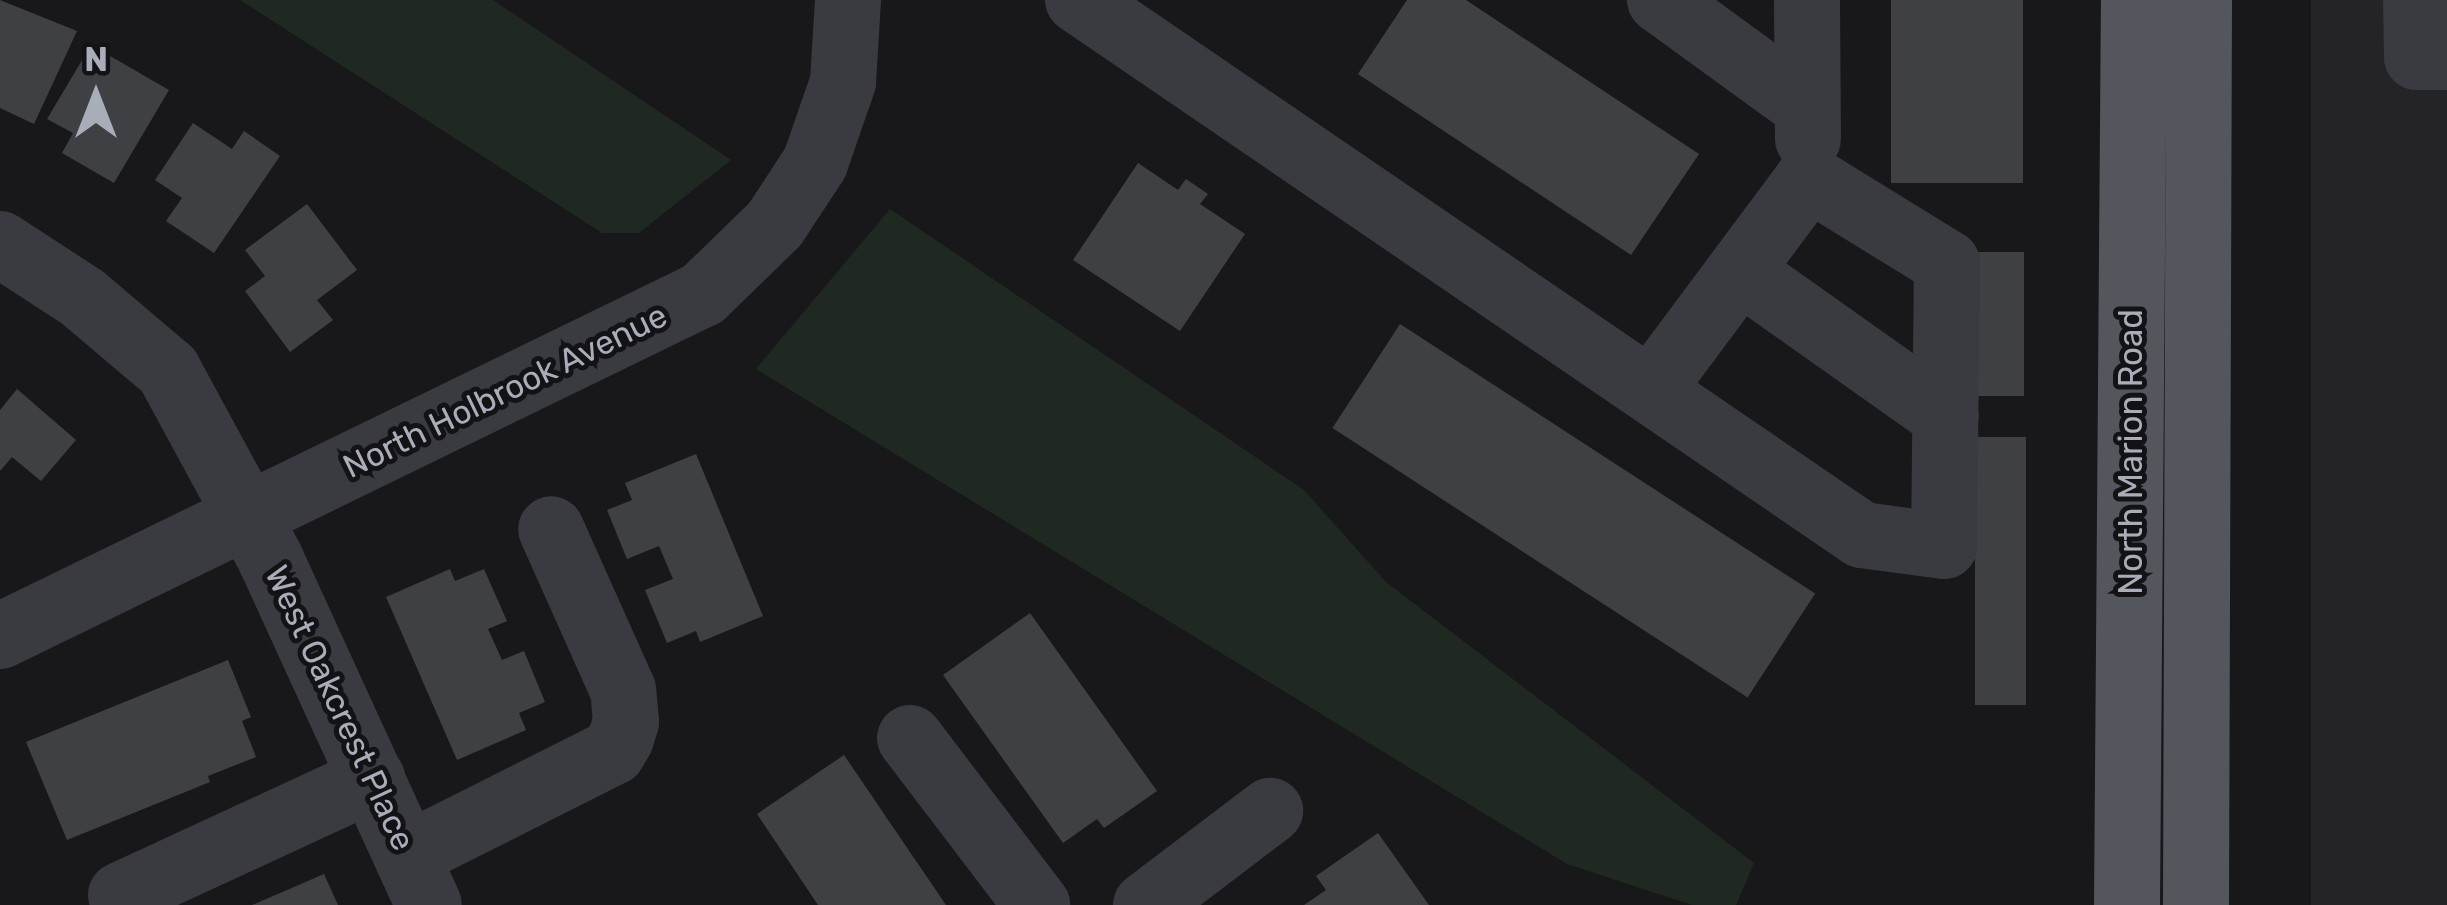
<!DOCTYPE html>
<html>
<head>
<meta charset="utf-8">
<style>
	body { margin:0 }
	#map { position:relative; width:2447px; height:905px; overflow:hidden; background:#18181a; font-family:Rubik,sans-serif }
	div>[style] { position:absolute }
	.built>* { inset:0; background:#242427; transform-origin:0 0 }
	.green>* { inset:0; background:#1f2821 }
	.building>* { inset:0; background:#3f4044; transform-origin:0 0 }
	.minor>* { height:66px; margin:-33px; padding:0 33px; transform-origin:33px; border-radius:33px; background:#3a3b41 }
	.major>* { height:66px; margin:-33px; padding:0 33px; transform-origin:33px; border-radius:33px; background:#54565e }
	span { translate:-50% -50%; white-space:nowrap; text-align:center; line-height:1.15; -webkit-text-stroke:10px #131315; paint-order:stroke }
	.street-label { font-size:33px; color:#a9adba }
	.north { position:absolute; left:36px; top:36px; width:120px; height:120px; -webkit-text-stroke:9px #131315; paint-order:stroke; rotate:0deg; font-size:33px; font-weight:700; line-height:48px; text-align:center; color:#a9adba }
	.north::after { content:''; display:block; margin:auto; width:42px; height:54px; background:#a9adba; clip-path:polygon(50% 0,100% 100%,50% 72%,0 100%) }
</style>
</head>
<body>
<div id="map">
	<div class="built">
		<i style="left:2311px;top:0;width:136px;height:905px"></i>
	</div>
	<div class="green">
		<i style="clip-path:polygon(240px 0,493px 0,731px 160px,639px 233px,602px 233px)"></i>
		<i style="clip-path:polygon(890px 209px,1304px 490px,1386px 582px,1754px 863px,1736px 905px,1692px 905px,1567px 864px,756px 369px)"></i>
	</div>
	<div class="building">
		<i style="clip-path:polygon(0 0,77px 31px,34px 124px,0 108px)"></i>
		<i style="clip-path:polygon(1407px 0,1466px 0,1699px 154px,1631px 255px,1358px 74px)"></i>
		<i style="left:1891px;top:0;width:132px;height:183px"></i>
		<i style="clip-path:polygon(91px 45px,169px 90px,114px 183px,62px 153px,73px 133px,47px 119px)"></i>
		<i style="clip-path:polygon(193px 123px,232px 149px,244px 131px,280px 156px,214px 253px,166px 221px,182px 198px,155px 180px)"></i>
		<i style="clip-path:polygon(1138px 163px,1178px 190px,1186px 179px,1208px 194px,1200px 204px,1245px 234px,1180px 331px,1073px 260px)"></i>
		<i style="clip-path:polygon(307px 204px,357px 270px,317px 300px,333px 320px,290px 352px,245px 291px,265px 276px,245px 250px)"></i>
		<i style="left:2024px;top:252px;width:144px;height:48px;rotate:90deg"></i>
		<i style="left:1400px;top:324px;width:495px;height:124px;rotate:33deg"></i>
		<i style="clip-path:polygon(17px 389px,76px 440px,41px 481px,12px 457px,0 471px,0 410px)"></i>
		<i style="left:1975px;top:437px;width:51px;height:268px"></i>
		<i style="clip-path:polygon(696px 454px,763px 616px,700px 642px,696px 631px,667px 643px,645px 590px,673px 579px,659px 546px,627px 559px,607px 510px,632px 500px,625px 483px)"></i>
		<i style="clip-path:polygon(450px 569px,455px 581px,484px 569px,507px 621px,488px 629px,502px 660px,524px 651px,545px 702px,519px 713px,526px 730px,457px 760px,386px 597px)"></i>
		<i style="clip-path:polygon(1030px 613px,1157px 791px,1104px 828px,1097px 819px,1063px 843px,943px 675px)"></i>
		<i style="clip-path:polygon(228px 660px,251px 717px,242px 721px,256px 757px,208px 776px,210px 782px,67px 840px,26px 742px)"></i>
		<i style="clip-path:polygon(844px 755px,946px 905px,818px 905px,757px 814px)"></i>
		<i style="clip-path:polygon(1378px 833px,1429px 905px,1304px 905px,1326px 890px,1316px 876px)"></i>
		<i style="clip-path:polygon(324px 874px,338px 905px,252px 905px)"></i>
	</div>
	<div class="minor">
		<i style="left:1078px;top:0;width:949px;rotate:34.31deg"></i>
		<i style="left:1862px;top:535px;width:83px;rotate:7.6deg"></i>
		<i style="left:1944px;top:546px;width:283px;rotate:-89.4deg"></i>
		<i style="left:1947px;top:263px;width:162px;rotate:-148.4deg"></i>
		<i style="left:1809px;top:178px;width:264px;rotate:126.7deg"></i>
		<i style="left:1660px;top:0;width:180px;rotate:36deg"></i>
		<i style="left:1807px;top:0;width:139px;rotate:89.6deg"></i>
		<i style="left:2416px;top:0;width:57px;rotate:89deg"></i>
		<i style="left:2417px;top:57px;width:30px"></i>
		<i style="left:0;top:244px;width:99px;rotate:33deg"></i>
		<i style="left:83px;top:298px;width:111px;rotate:40.3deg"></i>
		<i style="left:168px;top:370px;width:216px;rotate:61.5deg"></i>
		<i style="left:271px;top:560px;width:379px;rotate:65.4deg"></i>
		<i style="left:1740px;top:271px;width:252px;rotate:35.3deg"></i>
		<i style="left:0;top:636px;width:782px;rotate:-25.94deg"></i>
		<i style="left:703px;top:294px;width:100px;rotate:-44.2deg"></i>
		<i style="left:775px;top:224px;width:73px;rotate:-56.7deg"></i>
		<i style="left:815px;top:163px;width:86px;rotate:-70.9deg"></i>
		<i style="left:843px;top:82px;width:82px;rotate:-86.5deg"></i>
		<i style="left:910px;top:738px;width:210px;rotate:52.7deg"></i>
		<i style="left:410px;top:854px;width:227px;rotate:-26.7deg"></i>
		<i style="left:613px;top:752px;width:16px;rotate:-60deg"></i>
		<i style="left:621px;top:738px;width:17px;rotate:-73deg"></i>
		<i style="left:626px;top:722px;width:32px;rotate:-95deg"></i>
		<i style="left:623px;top:690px;width:176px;rotate:-114.1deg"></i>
		<i style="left:121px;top:895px;width:277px;rotate:-24.8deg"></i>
		<i style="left:1146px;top:905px;width:156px;rotate:-37.2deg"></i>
	</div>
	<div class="major">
		<i style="left:2127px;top:905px;width:905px;rotate:-89.56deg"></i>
		<i style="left:2196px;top:905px;width:905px;rotate:-89.81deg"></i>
	</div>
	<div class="street-label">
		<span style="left:505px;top:391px;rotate:-26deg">North Holbrook Avenue</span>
		<span style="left:2131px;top:452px;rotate:-90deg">North Marion Road</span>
		<span style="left:340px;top:708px;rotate:65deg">West Oakcrest Place</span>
	</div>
	<div class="north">N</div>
</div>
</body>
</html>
